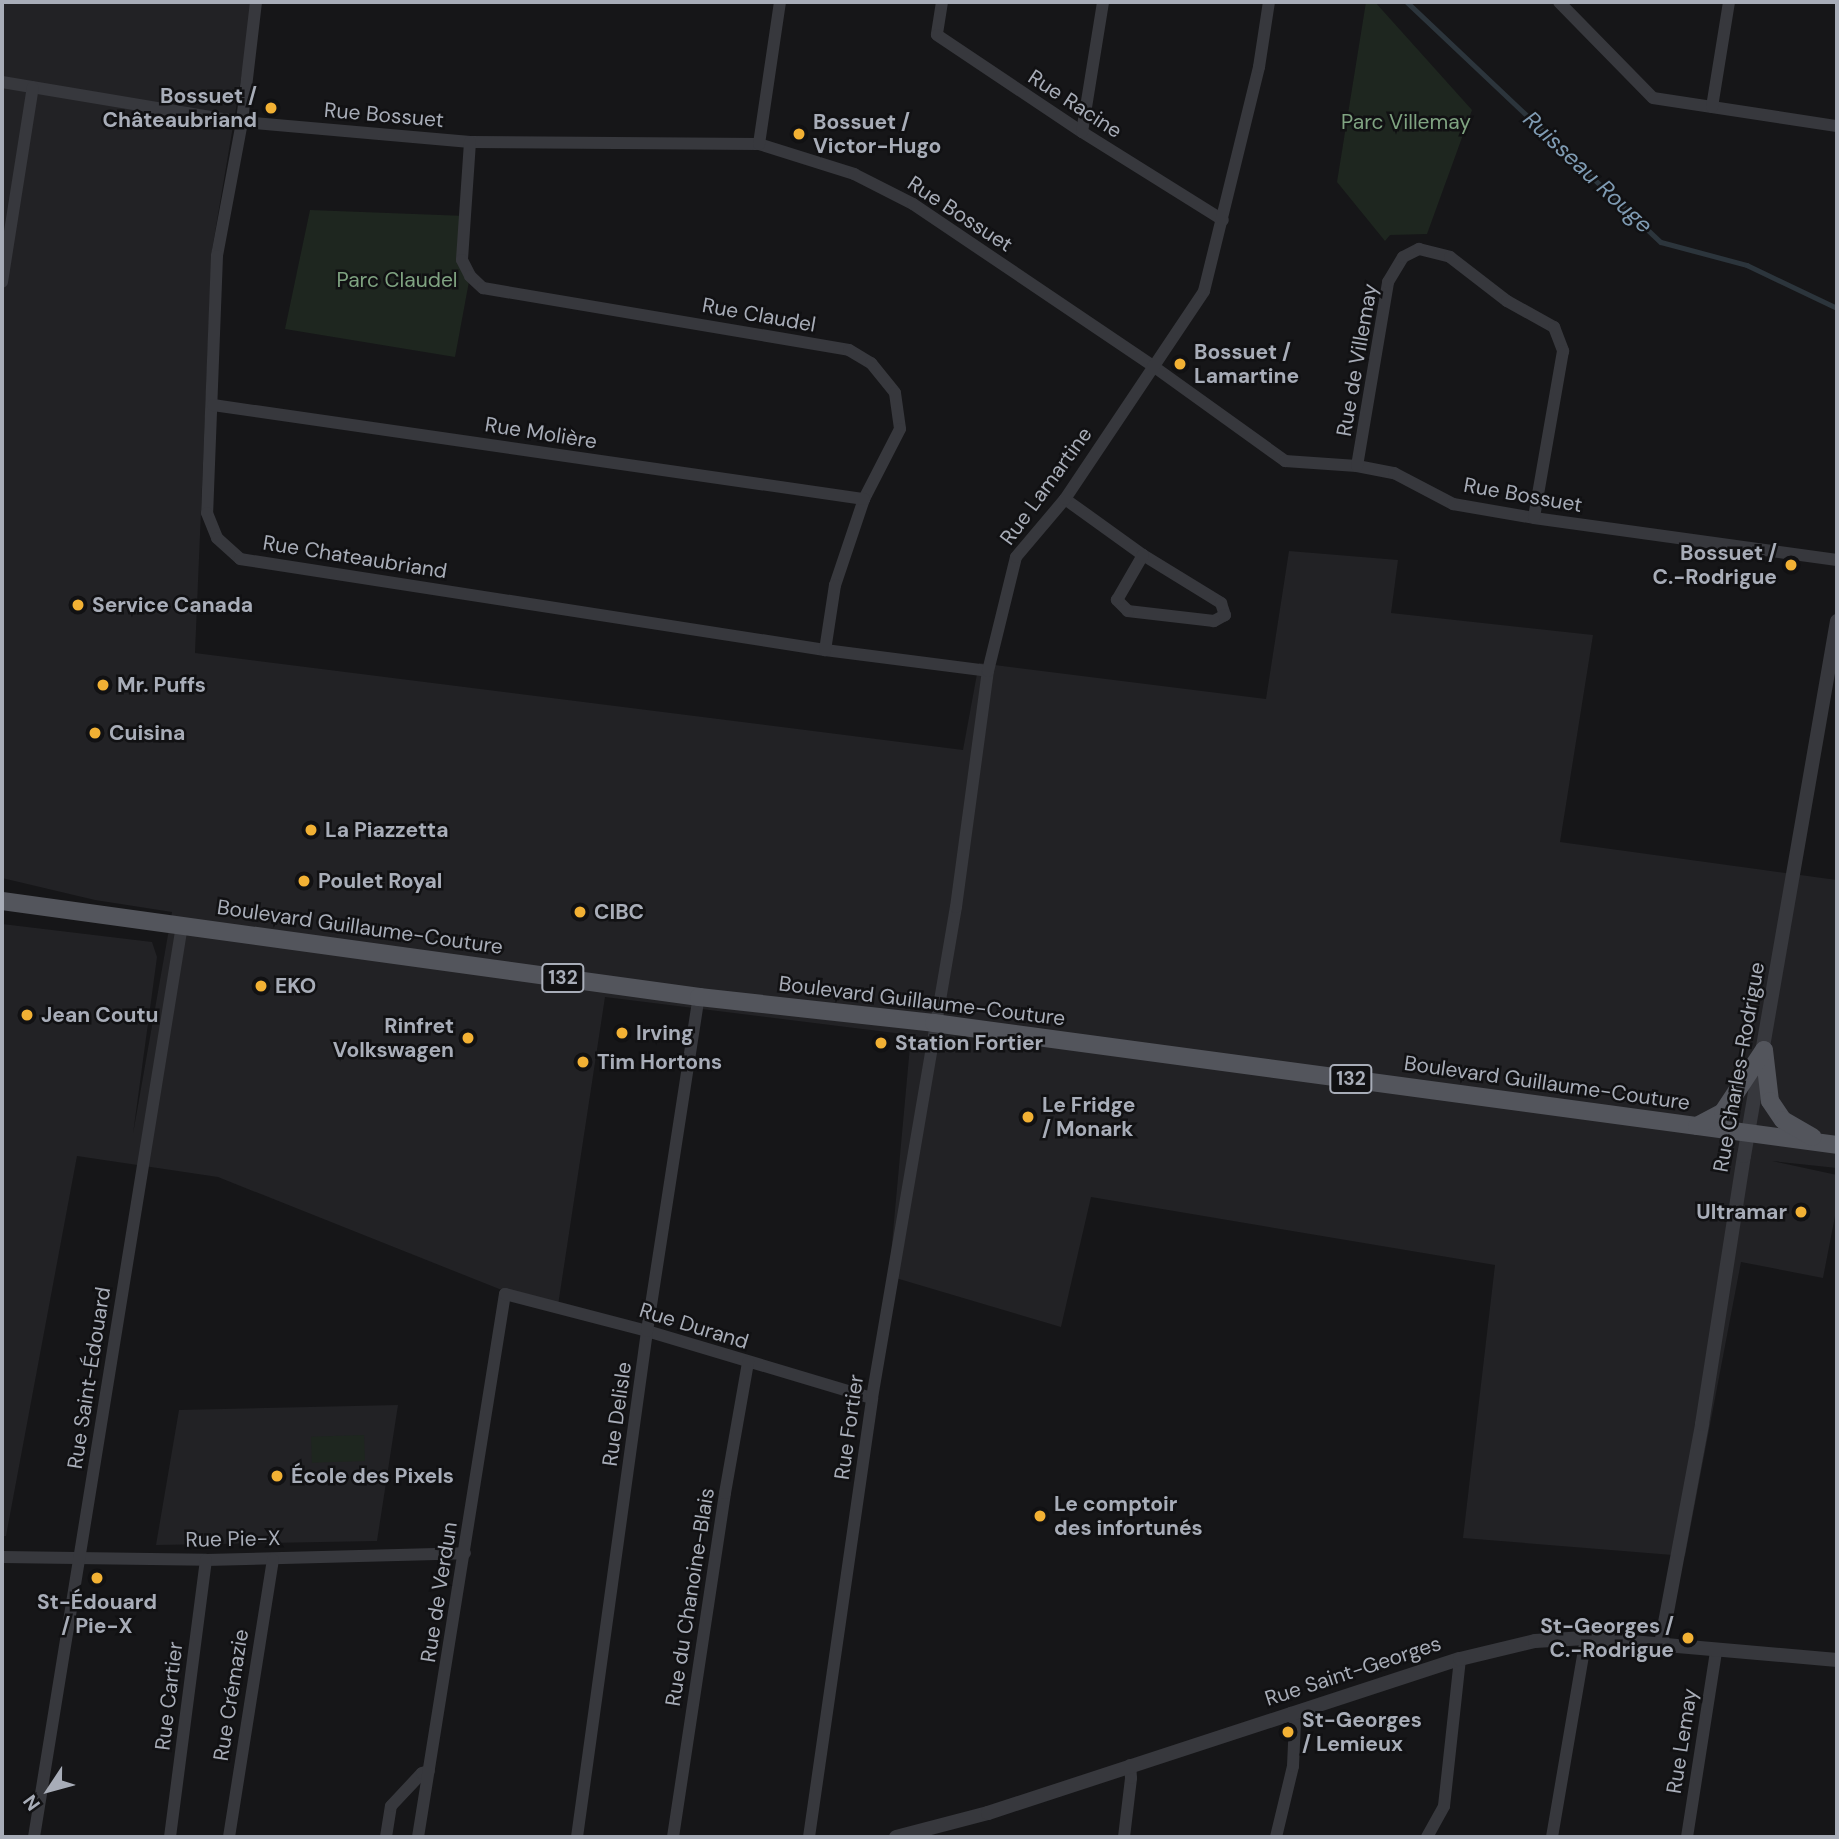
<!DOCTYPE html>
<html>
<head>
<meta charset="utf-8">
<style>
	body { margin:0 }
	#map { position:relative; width:1839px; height:1839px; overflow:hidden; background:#161618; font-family:"DM Sans",sans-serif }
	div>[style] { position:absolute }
	.built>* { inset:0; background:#222225 }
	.green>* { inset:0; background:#1e261f; transform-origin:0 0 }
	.stream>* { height:4.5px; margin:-2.25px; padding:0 2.25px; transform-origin:2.25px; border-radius:2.25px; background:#2c353c }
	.minor>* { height:12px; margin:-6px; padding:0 6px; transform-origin:6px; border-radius:6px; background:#37383d }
	.tertiary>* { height:14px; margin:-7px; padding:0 7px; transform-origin:7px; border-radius:7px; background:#37383d }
	.primary>* { height:18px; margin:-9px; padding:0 9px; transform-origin:9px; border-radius:9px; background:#53555c }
	.dots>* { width:19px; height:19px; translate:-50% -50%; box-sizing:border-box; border:4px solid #111113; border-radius:50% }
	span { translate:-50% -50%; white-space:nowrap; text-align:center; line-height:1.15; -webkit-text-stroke:5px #111113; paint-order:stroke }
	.shield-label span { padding:2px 5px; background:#111113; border:2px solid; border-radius:5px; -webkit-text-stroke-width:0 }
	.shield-label { font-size:19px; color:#a8adb8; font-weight:700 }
	.poi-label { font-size:21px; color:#a8adb8; font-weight:700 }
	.right { translate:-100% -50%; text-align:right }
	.left { translate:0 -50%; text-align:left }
	.street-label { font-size:21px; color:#a8adb8 }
	.park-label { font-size:21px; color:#7fa381 }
	.water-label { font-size:23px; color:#7f9bb3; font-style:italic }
	.frame { position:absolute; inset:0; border:4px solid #a8adb8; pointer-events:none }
	.north { position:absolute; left:14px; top:1755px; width:70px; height:70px; -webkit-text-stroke:5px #111113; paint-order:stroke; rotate:234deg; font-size:19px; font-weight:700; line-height:28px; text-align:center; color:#a8adb8 }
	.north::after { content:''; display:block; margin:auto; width:24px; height:32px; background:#a8adb8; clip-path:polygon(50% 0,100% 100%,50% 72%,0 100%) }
</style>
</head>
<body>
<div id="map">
	<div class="built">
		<i style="clip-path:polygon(2px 2px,254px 2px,212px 250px,195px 653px,963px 750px,979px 663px,1266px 699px,1289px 551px,1398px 560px,1391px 613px,1593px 635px,1560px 842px,1837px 880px,1837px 1168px,1772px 1161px,1837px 1175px,1837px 1206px,1823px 1278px,1741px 1262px,1685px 1556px,1463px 1538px,1495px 1265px,1091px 1197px,1061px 1327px,889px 1276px,911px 1035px,605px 997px,557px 1312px,218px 1177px,77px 1156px,6px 1536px,2px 1536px,2px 924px,152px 942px,157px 957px,133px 1134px,172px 912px,95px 900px,2px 878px)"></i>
		<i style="clip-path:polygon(398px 1405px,377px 1541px,156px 1545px,179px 1410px)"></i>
	</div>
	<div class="green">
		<i style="clip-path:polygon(1366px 2px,1375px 2px,1472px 110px,1427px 234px,1390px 235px,1385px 241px,1337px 182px)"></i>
		<i style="clip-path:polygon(310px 210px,466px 216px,462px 260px,470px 276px,455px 357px,285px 329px)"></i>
		<i style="left:364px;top:1435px;width:26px;height:53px;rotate:88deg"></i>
	</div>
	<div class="stream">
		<i style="left:1407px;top:2px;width:349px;rotate:43.4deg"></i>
		<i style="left:1661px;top:242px;width:89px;rotate:15deg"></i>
		<i style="left:1747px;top:265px;width:100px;rotate:25.5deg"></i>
	</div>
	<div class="minor">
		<i style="left:256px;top:2px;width:121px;rotate:96.7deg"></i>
		<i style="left:242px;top:122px;width:136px;rotate:100.6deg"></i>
		<i style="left:217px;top:256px;width:257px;rotate:92.2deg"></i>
		<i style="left:207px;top:513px;width:27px;rotate:68deg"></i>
		<i style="left:217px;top:538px;width:31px;rotate:42deg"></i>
		<i style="left:240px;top:559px;width:592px;rotate:8.84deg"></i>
		<i style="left:825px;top:650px;width:164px;rotate:7.3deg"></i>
		<i style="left:942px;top:2px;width:33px;rotate:99deg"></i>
		<i style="left:937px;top:35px;width:174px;rotate:33.8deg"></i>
		<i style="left:1082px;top:132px;width:166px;rotate:32deg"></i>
		<i style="left:1559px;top:2px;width:134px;rotate:45.6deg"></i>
		<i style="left:1653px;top:98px;width:186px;rotate:8.7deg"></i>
		<i style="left:2px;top:82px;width:243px;rotate:9.5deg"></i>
		<i style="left:242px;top:122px;width:229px;rotate:5deg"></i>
		<i style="left:470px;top:142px;width:289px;rotate:0.4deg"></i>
		<i style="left:759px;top:144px;width:100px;rotate:17.5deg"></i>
		<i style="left:854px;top:174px;width:66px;rotate:27deg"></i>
		<i style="left:913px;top:204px;width:290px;rotate:34deg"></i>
		<i style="left:1153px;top:366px;width:163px;rotate:35.7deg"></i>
		<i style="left:1285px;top:461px;width:72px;rotate:4deg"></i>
		<i style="left:1357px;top:466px;width:38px;rotate:11deg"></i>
		<i style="left:1394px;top:473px;width:67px;rotate:27.7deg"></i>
		<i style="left:1453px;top:504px;width:82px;rotate:9.8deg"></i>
		<i style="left:1534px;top:518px;width:306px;rotate:7.9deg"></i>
		<i style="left:1712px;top:107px;width:106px;rotate:-80.8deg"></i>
		<i style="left:1082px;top:132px;width:132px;rotate:-80.8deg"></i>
		<i style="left:470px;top:142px;width:118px;rotate:93.9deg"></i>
		<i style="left:462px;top:260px;width:18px;rotate:63deg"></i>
		<i style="left:470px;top:276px;width:18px;rotate:43deg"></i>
		<i style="left:483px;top:288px;width:371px;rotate:9.6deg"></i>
		<i style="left:849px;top:350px;width:26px;rotate:31deg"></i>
		<i style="left:871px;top:363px;width:38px;rotate:51deg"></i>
		<i style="left:895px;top:393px;width:36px;rotate:82deg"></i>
		<i style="left:900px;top:429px;width:79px;rotate:117.2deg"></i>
		<i style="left:864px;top:499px;width:91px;rotate:108.6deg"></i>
		<i style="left:835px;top:585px;width:66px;rotate:98.7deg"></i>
		<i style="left:759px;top:144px;width:144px;rotate:-81.6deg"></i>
		<i style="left:2px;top:282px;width:197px;rotate:-81deg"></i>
		<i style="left:213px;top:405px;width:658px;rotate:8.22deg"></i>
		<i style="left:1357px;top:466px;width:187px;rotate:-80.4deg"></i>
		<i style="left:1388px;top:282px;width:29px;rotate:-59deg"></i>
		<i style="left:1403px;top:257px;width:18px;rotate:-27deg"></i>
		<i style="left:1419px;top:249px;width:32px;rotate:14deg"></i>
		<i style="left:1450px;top:257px;width:72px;rotate:37.7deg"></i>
		<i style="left:1507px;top:301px;width:54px;rotate:29deg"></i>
		<i style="left:1554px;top:327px;width:26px;rotate:69deg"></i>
		<i style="left:1563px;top:351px;width:169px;rotate:99.9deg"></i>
		<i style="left:1065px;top:499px;width:96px;rotate:35.7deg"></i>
		<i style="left:1143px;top:555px;width:92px;rotate:31.6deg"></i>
		<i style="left:1221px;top:603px;width:13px;rotate:72deg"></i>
		<i style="left:1225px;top:615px;width:13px;rotate:151deg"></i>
		<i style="left:1214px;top:621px;width:87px;rotate:-173.4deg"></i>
		<i style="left:1128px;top:611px;width:16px;rotate:-135deg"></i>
		<i style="left:1117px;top:600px;width:52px;rotate:-60deg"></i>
		<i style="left:2px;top:1557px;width:204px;rotate:0.8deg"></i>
		<i style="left:206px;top:1560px;width:259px;rotate:-1.5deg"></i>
		<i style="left:34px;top:1837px;width:924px;rotate:-80.78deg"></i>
		<i style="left:170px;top:1837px;width:279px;rotate:-82.6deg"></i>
		<i style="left:229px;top:1837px;width:281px;rotate:-81deg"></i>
		<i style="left:386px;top:1837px;width:31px;rotate:-81deg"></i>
		<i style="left:391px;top:1806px;width:45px;rotate:-46.8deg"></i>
		<i style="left:422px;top:1773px;width:7px;rotate:-16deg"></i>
		<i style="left:418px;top:1837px;width:550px;rotate:-80.9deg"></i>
		<i style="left:505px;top:1294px;width:147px;rotate:14.6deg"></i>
		<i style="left:647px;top:1331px;width:235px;rotate:16.6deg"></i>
		<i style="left:577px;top:1837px;width:511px;rotate:-82.12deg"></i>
		<i style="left:647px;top:1331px;width:338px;rotate:-81.2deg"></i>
		<i style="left:673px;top:1837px;width:348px;rotate:-81.4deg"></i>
		<i style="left:725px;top:1493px;width:133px;rotate:-80deg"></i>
		<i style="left:809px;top:1837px;width:443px;rotate:-81.8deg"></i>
		<i style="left:872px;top:1398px;width:498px;rotate:-80.3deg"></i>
		<i style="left:956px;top:907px;width:238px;rotate:-82.3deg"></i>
		<i style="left:988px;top:671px;width:117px;rotate:-76.2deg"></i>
		<i style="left:1016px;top:557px;width:76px;rotate:-49.8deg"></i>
		<i style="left:1065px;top:499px;width:250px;rotate:-56.2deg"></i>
		<i style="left:1204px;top:291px;width:231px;rotate:-76.2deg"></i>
		<i style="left:1259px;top:67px;width:66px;rotate:-81.3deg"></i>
		<i style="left:1124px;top:1837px;width:59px;rotate:-83.2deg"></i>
		<i style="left:1131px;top:1778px;width:13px;rotate:-94deg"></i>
		<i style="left:1276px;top:1837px;width:73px;rotate:-76.5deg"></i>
		<i style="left:1293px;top:1766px;width:44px;rotate:-87.4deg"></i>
		<i style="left:1295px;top:1722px;width:10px;rotate:-114deg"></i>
		<i style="left:1427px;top:1837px;width:35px;rotate:-61deg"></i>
		<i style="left:1444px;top:1806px;width:148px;rotate:-83.8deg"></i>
		<i style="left:1552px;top:1837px;width:202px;rotate:-80.3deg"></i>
		<i style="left:1687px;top:1837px;width:188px;rotate:-81.1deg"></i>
	</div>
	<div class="tertiary">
		<i style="left:1661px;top:1644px;width:224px;rotate:-79.4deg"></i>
		<i style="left:1702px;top:1424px;width:271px;rotate:-81.1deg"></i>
		<i style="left:1744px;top:1156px;width:543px;rotate:-80.14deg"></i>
		<i style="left:896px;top:1837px;width:95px;rotate:-14.6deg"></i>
		<i style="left:988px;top:1813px;width:496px;rotate:-18.1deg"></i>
		<i style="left:1460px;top:1659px;width:77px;rotate:-13.5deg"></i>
		<i style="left:1535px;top:1641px;width:51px;rotate:-3.4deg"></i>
		<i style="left:1586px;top:1638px;width:252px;rotate:5deg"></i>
	</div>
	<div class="primary">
		<i style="left:2px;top:901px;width:704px;rotate:7.84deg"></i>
		<i style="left:699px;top:997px;width:236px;rotate:6.3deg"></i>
		<i style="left:934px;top:1023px;width:911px;rotate:7.69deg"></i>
		<i style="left:1764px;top:1050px;width:51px;rotate:83.3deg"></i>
		<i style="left:1770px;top:1101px;width:23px;rotate:56deg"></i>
		<i style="left:1783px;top:1120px;width:34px;rotate:30deg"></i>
		<i style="left:1697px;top:1126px;width:30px;rotate:-28deg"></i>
		<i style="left:1723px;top:1112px;width:74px;rotate:-56.5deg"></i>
	</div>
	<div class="dots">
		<i style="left:271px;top:108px;background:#f2b134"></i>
		<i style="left:799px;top:134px;background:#f2b134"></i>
		<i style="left:1180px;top:364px;background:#f2b134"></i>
		<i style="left:1791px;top:565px;background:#f2b134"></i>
		<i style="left:78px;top:605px;background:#f2b134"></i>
		<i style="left:103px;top:685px;background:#f2b134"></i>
		<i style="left:95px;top:733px;background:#f2b134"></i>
		<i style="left:311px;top:830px;background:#f2b134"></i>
		<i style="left:304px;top:881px;background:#f2b134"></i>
		<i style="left:580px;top:912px;background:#f2b134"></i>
		<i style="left:261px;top:986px;background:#f2b134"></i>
		<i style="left:27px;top:1015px;background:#f2b134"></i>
		<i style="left:622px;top:1033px;background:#f2b134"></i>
		<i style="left:468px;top:1038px;background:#f2b134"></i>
		<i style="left:881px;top:1043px;background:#f2b134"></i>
		<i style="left:583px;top:1062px;background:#f2b134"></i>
		<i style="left:1028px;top:1117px;background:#f2b134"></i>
		<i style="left:1801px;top:1212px;background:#f2b134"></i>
		<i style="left:277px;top:1476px;background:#f2b134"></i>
		<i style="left:1040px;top:1516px;background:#f2b134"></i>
		<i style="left:97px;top:1578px;background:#f2b134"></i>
		<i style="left:1688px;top:1638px;background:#f2b134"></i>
		<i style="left:1288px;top:1732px;background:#f2b134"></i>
	</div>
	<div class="shield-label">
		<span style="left:563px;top:978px">132</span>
		<span style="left:1351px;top:1079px">132</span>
	</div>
	<div class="poi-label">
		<span class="right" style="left:257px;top:108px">Bossuet /<br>Châteaubriand</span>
		<span class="left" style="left:813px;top:134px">Bossuet /<br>Victor-Hugo</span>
		<span class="left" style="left:1194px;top:364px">Bossuet /<br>Lamartine</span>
		<span class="right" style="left:1777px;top:565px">Bossuet /<br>C.-Rodrigue</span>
		<span class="left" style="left:92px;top:605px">Service Canada</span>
		<span class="left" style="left:117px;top:685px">Mr. Puffs</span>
		<span class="left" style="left:109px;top:733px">Cuisina</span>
		<span class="left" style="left:325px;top:830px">La Piazzetta</span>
		<span class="left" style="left:318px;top:881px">Poulet Royal</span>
		<span class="left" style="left:594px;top:912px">CIBC</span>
		<span class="left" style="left:275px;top:986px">EKO</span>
		<span class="left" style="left:41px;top:1015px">Jean Coutu</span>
		<span class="right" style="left:454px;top:1038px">Rinfret<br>Volkswagen</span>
		<span class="left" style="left:636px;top:1033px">Irving</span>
		<span class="left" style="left:895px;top:1043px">Station Fortier</span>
		<span class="left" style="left:597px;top:1062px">Tim Hortons</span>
		<span class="left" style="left:1042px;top:1117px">Le Fridge<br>/ Monark</span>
		<span class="right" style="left:1787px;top:1212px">Ultramar</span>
		<span class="left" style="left:291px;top:1476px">École des Pixels</span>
		<span class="left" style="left:1054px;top:1516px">Le comptoir<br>des infortunés</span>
		<span style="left:97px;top:1614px">St-Édouard<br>/ Pie-X</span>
		<span class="right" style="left:1674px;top:1638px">St-Georges /<br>C.-Rodrigue</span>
		<span class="left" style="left:1302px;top:1732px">St-Georges<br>/ Lemieux</span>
	</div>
	<div class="street-label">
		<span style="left:1075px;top:104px;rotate:33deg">Rue Racine</span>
		<span style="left:384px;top:115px;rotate:5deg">Rue Bossuet</span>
		<span style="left:960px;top:214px;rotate:33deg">Rue Bossuet</span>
		<span style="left:759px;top:315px;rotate:10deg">Rue Claudel</span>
		<span style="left:1357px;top:360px;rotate:-80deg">Rue de Villemay</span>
		<span style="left:541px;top:433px;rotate:9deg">Rue Molière</span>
		<span style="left:1046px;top:486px;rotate:-54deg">Rue Lamartine</span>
		<span style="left:1523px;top:495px;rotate:10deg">Rue Bossuet</span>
		<span style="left:355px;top:557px;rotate:9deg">Rue Chateaubriand</span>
		<span style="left:360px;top:927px;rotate:8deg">Boulevard Guillaume-Couture</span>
		<span style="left:922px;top:1001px;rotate:7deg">Boulevard Guillaume-Couture</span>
		<span style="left:1739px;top:1067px;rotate:-80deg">Rue Charles-Rodrigue</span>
		<span style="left:1547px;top:1083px;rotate:8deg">Boulevard Guillaume-Couture</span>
		<span style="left:694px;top:1326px;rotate:17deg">Rue Durand</span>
		<span style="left:89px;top:1378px;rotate:-81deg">Rue Saint-Édouard</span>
		<span style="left:617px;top:1414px;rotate:-82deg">Rue Delisle</span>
		<span style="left:849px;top:1427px;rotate:-82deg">Rue Fortier</span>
		<span style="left:233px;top:1539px;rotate:-1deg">Rue Pie-X</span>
		<span style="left:439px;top:1592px;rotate:-81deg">Rue de Verdun</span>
		<span style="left:690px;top:1597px;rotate:-81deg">Rue du Chanoine-Blais</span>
		<span style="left:1353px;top:1671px;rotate:-18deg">Rue Saint-Georges</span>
		<span style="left:231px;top:1695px;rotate:-81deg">Rue Crémazie</span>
		<span style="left:169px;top:1696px;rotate:-83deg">Rue Cartier</span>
		<span style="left:1682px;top:1741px;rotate:-81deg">Rue Lemay</span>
	</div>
	<div class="park-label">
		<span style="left:1406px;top:122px">Parc Villemay</span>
		<span style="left:397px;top:280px">Parc Claudel</span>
	</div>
	<div class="water-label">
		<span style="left:1588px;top:172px;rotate:43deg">Ruisseau Rouge</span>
	</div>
	<div class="frame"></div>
	<div class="north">N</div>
</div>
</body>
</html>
